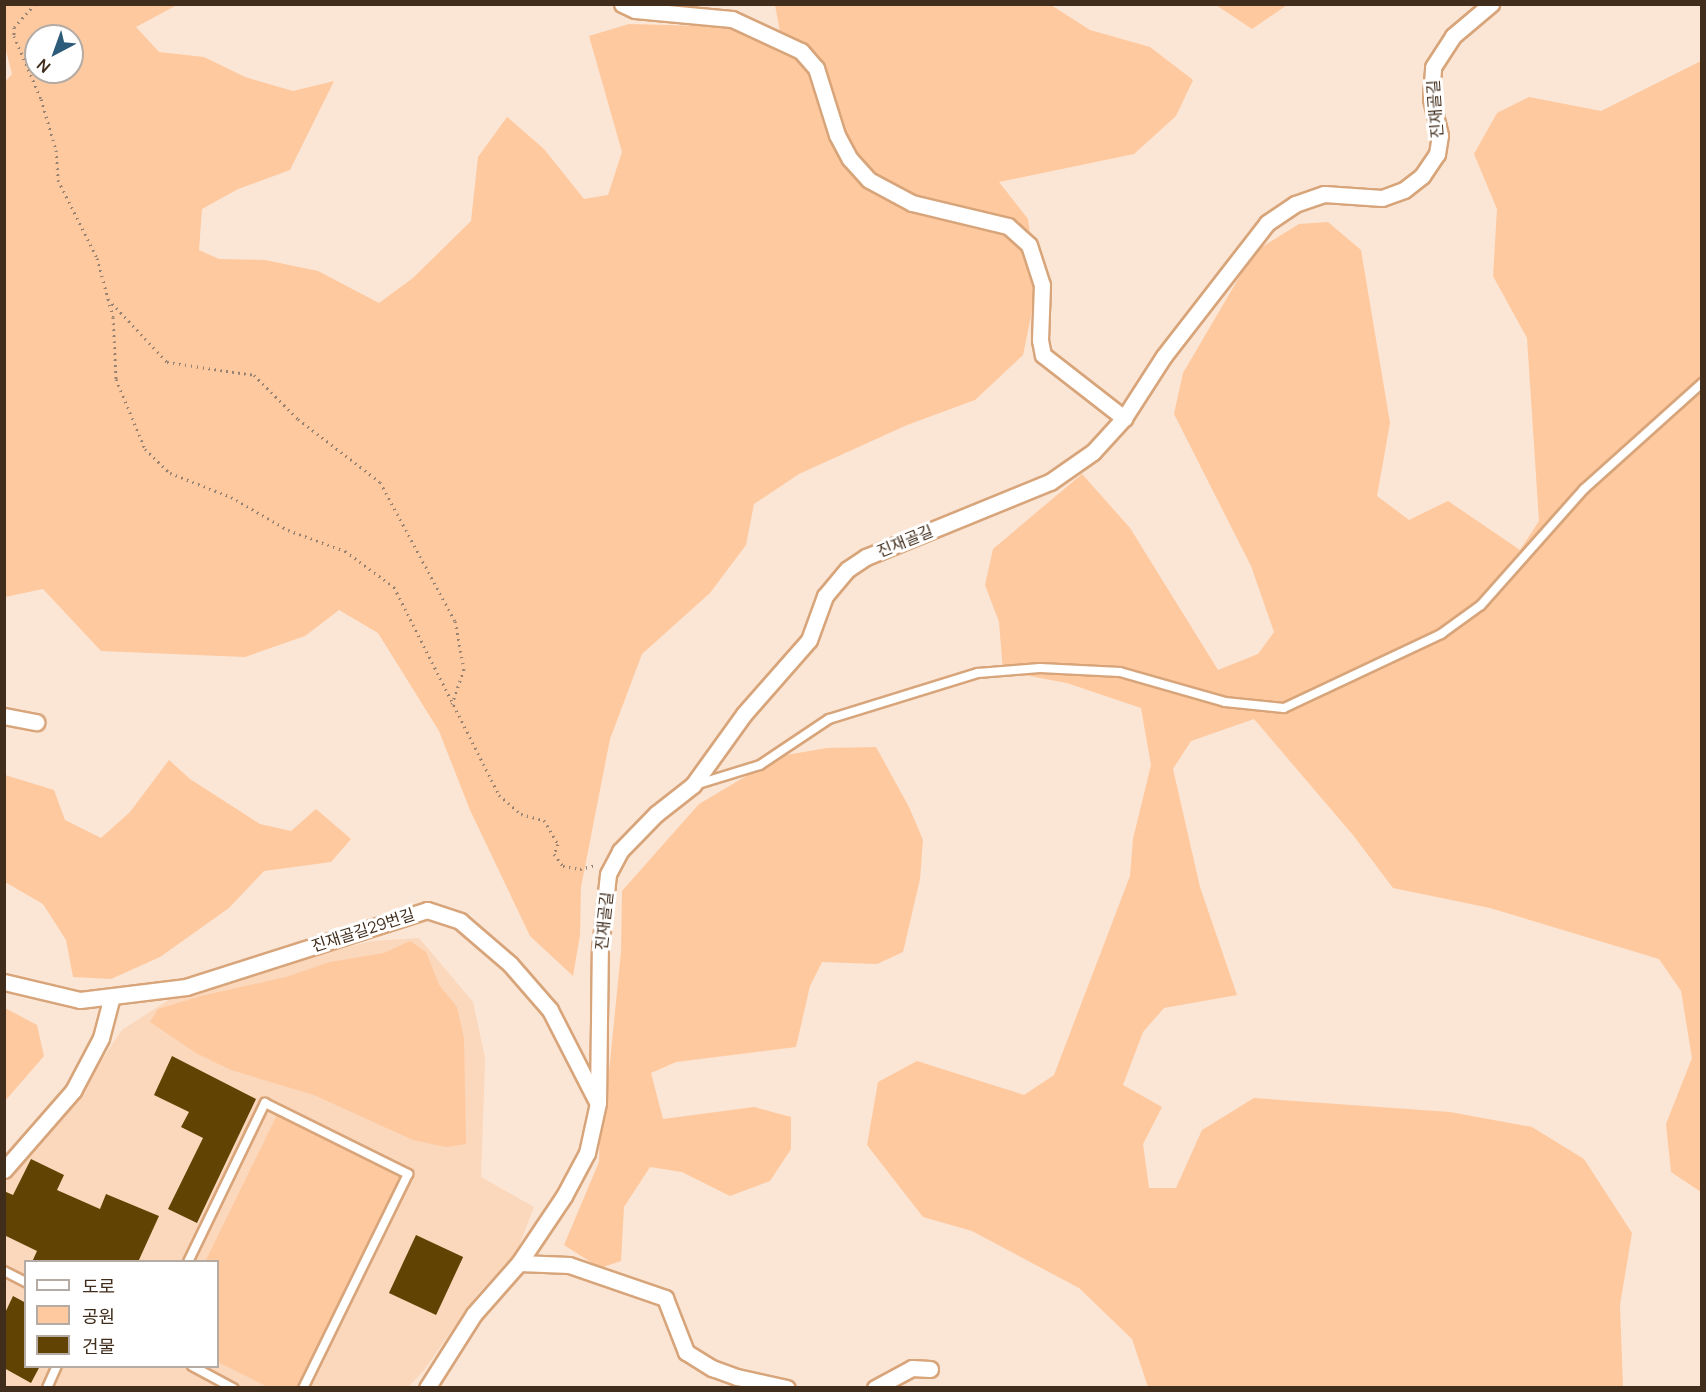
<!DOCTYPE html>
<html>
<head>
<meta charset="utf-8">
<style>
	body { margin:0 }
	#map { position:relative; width:1706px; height:1392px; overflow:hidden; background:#fbe5d4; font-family:Manrope,"Noto Sans KR",sans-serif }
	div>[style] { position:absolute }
	.built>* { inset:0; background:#fbd7bb }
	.green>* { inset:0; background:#fec99f }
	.building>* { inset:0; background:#614403; transform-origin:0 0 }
	.path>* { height:3px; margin-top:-1.5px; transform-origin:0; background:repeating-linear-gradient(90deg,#978271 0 1.5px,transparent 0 6px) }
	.roads { filter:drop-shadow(2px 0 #d8a57b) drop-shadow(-2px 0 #d8a57b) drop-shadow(0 2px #d8a57b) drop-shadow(0 -2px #d8a57b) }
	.service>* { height:8px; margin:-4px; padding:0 4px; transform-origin:4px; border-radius:4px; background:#fff }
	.minor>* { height:15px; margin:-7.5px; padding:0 7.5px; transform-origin:7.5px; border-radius:7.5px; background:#fff }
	span { translate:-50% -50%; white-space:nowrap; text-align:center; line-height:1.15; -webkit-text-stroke:6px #fff; paint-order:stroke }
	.street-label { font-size:16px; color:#412d1c }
	.frame { position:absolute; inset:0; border:6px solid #412d1c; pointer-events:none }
	.legend { position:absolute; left:24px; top:1260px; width:195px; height:108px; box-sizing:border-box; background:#fff; border:2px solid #b3aba4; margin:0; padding:8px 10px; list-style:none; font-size:18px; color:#412d1c }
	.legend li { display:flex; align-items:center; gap:12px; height:30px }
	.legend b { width:30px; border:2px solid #b3aba4 }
	.north { position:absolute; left:24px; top:24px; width:60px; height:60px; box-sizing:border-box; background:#fff; border:2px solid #b3aba4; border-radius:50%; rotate:221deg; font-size:16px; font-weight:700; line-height:24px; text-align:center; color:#412d1c }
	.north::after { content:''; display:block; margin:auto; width:21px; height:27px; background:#2d5b7a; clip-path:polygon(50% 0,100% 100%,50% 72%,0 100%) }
</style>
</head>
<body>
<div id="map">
	<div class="built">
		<i style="clip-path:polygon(evenodd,419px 938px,473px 1002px,485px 1058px,481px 1177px,534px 1207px,517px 1251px,476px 1296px,424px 1370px,407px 1388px,5px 1388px,5px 1182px,66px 1113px,122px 1030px,170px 999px,318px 954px,373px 941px,419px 938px,26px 1262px,218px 1262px,218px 1366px,26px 1366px,26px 1262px)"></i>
	</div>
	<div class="green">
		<i style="clip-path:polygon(evenodd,5px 5px,177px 5px,136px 27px,159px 52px,204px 57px,245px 77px,293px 91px,334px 81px,290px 170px,238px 189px,202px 209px,199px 250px,219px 259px,265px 260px,318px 271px,379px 303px,413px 278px,471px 221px,478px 157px,507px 117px,544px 149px,584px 199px,608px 195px,622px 152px,589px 36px,629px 24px,741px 27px,781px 37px,775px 5px,1051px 5px,1090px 30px,1150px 47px,1193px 80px,1176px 116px,1134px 154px,999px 182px,1028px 219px,1037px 287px,1023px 355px,975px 400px,907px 425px,799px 474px,754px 504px,746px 545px,710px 593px,642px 654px,610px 739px,581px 887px,580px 935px,573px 976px,530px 936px,470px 810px,439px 731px,378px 633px,339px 610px,305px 636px,245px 657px,101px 651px,43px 589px,5px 597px,4px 83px,12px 74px,5px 47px,5px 5px,36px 36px,72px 36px,72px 72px,36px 72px,36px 36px)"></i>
		<i style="clip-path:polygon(1216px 5px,1287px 5px,1252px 29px)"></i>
		<i style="clip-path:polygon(1701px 61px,1701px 1192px,1671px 1172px,1666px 1124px,1692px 1058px,1681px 991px,1659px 959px,1490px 908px,1393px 888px,1353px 835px,1254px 719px,1191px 741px,1173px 769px,1200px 887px,1237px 995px,1164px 1008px,1143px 1032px,1123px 1085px,1162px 1107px,1143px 1144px,1149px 1188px,1176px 1188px,1202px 1130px,1254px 1098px,1450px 1112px,1532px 1127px,1584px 1159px,1632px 1233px,1620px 1305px,1623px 1387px,1148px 1387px,1132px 1339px,1079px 1288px,972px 1231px,923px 1217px,867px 1145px,878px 1082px,917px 1061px,1024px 1095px,1054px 1075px,1130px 876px,1133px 839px,1151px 765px,1141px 708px,1067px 683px,1003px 671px,999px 622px,985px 585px,993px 549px,1082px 474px,1130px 528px,1218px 670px,1258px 654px,1274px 632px,1251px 566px,1174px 414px,1183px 373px,1254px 252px,1299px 224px,1328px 222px,1361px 250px,1390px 423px,1377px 496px,1409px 520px,1448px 501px,1520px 550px,1539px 521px,1527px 338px,1493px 276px,1497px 209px,1474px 154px,1497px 113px,1529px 97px,1601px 111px)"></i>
		<i style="clip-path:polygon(876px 747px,909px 807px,923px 840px,920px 879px,903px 952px,877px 964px,822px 962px,810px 986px,796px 1047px,676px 1062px,651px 1073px,663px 1119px,754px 1107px,791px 1117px,791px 1149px,770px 1181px,730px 1196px,682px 1172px,650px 1167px,624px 1207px,621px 1261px,600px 1268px,564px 1245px,599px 1162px,600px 1117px,609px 1072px,621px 952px,622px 891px,699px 804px,780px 756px,827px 748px)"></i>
		<i style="clip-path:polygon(169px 760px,190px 779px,260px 824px,291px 831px,316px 809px,351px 839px,331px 862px,264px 871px,229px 908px,160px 957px,111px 979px,73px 977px,66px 940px,43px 904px,5px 882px,5px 775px,54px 790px,65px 820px,101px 838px,130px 812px)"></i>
		<i style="clip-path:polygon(410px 941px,426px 952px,439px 985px,457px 1007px,464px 1039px,466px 1144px,446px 1147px,413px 1140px,314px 1095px,231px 1070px,196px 1053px,150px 1022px,158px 1009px,201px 996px,286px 977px,330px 962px,384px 953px)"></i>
		<i style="clip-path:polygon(5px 1008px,37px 1025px,44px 1056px,5px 1101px)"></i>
		<i style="clip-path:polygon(279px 1111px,408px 1174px,303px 1387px,268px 1387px,218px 1362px,218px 1262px,205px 1262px)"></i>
	</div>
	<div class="building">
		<i style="clip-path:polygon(172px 1056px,256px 1099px,197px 1223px,168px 1209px,203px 1138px,181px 1127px,189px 1112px,154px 1095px)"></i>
		<i style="clip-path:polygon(31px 1159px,64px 1175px,57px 1190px,100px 1209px,106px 1194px,159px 1216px,138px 1262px,32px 1262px,37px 1251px,4px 1235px,4px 1191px,13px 1195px)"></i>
		<i style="left:416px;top:1235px;width:52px;height:64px;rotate:25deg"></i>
		<i style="clip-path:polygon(13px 1296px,26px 1303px,26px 1366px,40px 1366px,31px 1383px,4px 1368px,4px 1315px)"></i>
	</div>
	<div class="path">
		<i style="left:35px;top:4px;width:31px;rotate:132deg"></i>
		<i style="left:14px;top:27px;width:9px;rotate:90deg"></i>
		<i style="left:14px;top:36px;width:69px;rotate:66.8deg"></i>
		<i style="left:41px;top:99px;width:53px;rotate:73.6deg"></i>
		<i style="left:56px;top:150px;width:30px;rotate:86deg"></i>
		<i style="left:58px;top:180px;width:87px;rotate:63.4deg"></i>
		<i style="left:97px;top:258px;width:61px;rotate:74.8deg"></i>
		<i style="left:113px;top:317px;width:62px;rotate:87.2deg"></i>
		<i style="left:116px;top:379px;width:76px;rotate:67.5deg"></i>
		<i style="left:145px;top:449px;width:35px;rotate:44deg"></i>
		<i style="left:170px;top:473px;width:66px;rotate:21.5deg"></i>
		<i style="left:231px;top:497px;width:66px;rotate:30.1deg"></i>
		<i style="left:288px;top:530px;width:61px;rotate:20.2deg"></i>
		<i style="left:345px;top:551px;width:61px;rotate:36.3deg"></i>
		<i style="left:394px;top:587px;width:233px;rotate:63.2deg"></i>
		<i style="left:499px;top:795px;width:29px;rotate:41deg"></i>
		<i style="left:521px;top:814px;width:24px;rotate:15deg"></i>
		<i style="left:544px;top:820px;width:28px;rotate:60deg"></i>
		<i style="left:558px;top:844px;width:11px;rotate:112deg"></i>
		<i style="left:554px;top:854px;width:15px;rotate:53deg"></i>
		<i style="left:563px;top:866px;width:17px;rotate:10deg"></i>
		<i style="left:580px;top:869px;width:16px;rotate:-14deg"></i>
		<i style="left:108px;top:299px;width:86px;rotate:46.9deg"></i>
		<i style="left:167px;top:362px;width:88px;rotate:8.5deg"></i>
		<i style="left:254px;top:375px;width:62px;rotate:45deg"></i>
		<i style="left:298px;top:419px;width:103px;rotate:37.5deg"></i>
		<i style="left:380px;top:482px;width:158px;rotate:61.7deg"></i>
		<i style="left:455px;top:621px;width:49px;rotate:79.4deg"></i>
		<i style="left:464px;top:669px;width:37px;rotate:109deg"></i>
	</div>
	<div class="roads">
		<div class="service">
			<i style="left:695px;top:785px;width:68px;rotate:-17.1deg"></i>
			<i style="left:760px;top:765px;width:83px;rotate:-33.7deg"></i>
			<i style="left:829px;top:719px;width:156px;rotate:-17.2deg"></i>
			<i style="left:978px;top:673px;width:62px;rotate:-4.6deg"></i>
			<i style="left:1040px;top:668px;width:80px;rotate:2.9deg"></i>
			<i style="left:1120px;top:672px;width:109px;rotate:15.9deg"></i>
			<i style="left:1225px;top:702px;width:59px;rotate:5.8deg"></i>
			<i style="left:1284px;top:708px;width:174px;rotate:-25.2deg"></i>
			<i style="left:1441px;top:634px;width:49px;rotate:-35.9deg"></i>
			<i style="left:1481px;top:605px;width:155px;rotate:-48.4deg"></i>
			<i style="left:1584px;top:489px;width:159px;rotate:-41.9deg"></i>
			<i style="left:188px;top:1262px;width:177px;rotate:-64.2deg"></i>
			<i style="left:265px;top:1103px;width:160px;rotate:26.4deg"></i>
			<i style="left:408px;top:1174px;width:238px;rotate:116.1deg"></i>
			<i style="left:4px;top:1271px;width:25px;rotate:27deg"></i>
			<i style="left:192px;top:1366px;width:47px;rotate:28.2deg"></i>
			<i style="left:47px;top:1388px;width:24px;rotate:-66deg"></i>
		</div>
		<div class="minor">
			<i style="left:622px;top:4px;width:14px;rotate:25deg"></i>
			<i style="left:635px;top:10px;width:97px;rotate:5.3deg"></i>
			<i style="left:732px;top:19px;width:76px;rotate:24.9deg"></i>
			<i style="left:801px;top:51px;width:23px;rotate:49deg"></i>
			<i style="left:816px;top:68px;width:70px;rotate:72.6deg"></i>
			<i style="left:837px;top:135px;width:27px;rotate:62deg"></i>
			<i style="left:850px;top:159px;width:28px;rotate:48deg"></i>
			<i style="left:869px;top:180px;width:49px;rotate:28.1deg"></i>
			<i style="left:912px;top:203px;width:99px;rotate:13.5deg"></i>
			<i style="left:1008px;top:226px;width:28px;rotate:42deg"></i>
			<i style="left:1029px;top:245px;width:42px;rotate:72deg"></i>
			<i style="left:1042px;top:285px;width:55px;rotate:92.1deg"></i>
			<i style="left:1040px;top:340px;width:15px;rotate:79deg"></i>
			<i style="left:1043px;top:355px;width:103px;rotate:37.9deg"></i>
			<i style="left:4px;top:716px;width:33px;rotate:11deg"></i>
			<i style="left:4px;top:982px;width:78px;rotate:13.3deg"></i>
			<i style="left:80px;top:1000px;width:107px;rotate:-7deg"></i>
			<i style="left:186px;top:987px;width:253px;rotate:-17.7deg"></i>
			<i style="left:427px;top:910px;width:35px;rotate:18deg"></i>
			<i style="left:460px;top:921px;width:66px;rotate:40.7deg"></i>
			<i style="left:510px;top:964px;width:61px;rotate:49deg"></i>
			<i style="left:550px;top:1010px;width:101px;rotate:62.9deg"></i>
			<i style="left:4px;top:1170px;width:105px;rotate:-48.9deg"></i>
			<i style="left:73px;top:1091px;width:60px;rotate:-62.2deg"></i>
			<i style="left:101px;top:1038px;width:43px;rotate:-75.3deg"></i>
			<i style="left:519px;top:1263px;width:50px;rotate:2.3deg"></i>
			<i style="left:569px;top:1265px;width:102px;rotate:19deg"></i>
			<i style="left:665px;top:1298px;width:58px;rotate:68.7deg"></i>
			<i style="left:686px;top:1352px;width:31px;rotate:32deg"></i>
			<i style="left:712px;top:1368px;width:27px;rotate:20deg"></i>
			<i style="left:737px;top:1377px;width:51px;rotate:12.4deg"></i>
			<i style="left:427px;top:1388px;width:88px;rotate:-57.6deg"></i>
			<i style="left:474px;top:1314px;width:68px;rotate:-48.6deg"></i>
			<i style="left:519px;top:1263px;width:81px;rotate:-56.1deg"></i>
			<i style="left:564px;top:1196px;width:49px;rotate:-61.9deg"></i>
			<i style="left:587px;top:1153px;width:51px;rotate:-77.6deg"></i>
			<i style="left:598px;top:1103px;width:154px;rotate:-89.3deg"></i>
			<i style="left:600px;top:949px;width:75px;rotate:-83.9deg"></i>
			<i style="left:608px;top:874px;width:26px;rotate:-62deg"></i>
			<i style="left:620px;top:851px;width:52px;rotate:-45.8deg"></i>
			<i style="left:656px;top:814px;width:47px;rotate:-38.1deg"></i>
			<i style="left:693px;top:785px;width:87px;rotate:-54.3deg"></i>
			<i style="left:744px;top:714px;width:98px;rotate:-48.7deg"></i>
			<i style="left:809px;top:640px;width:47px;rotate:-70deg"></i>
			<i style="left:825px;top:596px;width:35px;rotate:-50deg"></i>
			<i style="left:848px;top:569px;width:22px;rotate:-34deg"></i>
			<i style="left:866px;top:557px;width:199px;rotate:-22.2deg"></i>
			<i style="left:1050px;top:482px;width:52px;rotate:-34.9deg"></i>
			<i style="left:1093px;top:452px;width:46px;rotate:-47.6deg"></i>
			<i style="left:1124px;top:418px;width:74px;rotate:-57.2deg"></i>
			<i style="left:1164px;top:356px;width:168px;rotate:-52.2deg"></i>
			<i style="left:1267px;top:223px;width:34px;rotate:-34deg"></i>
			<i style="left:1295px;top:204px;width:31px;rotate:-19deg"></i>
			<i style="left:1324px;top:194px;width:58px;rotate:3.9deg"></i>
			<i style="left:1382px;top:198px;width:23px;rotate:-20deg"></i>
			<i style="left:1404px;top:190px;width:23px;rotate:-38deg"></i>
			<i style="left:1422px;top:176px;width:27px;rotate:-56deg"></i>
			<i style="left:1437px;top:154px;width:19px;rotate:-81deg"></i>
			<i style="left:1440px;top:135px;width:38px;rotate:-104deg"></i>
			<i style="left:1431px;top:98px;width:31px;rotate:-86deg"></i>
			<i style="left:1433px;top:67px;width:37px;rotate:-57deg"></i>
			<i style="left:1453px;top:36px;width:50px;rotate:-40.1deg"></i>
			<i style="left:875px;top:1388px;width:42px;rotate:-28.4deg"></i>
			<i style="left:912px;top:1368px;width:18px;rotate:3deg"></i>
		</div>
	</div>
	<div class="street-label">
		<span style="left:1435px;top:109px;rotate:-94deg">진재골길</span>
		<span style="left:905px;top:541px;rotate:-22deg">진재골길</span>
		<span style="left:604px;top:921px;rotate:-84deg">진재골길</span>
		<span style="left:363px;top:930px;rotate:-18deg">진재골길29번길</span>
	</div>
	<div class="frame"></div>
	<ul class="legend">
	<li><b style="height:8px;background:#fff"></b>도로</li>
	<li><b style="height:16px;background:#fec99f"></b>공원</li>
	<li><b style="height:16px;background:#614403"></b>건물</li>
	</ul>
	<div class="north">N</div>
</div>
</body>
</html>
